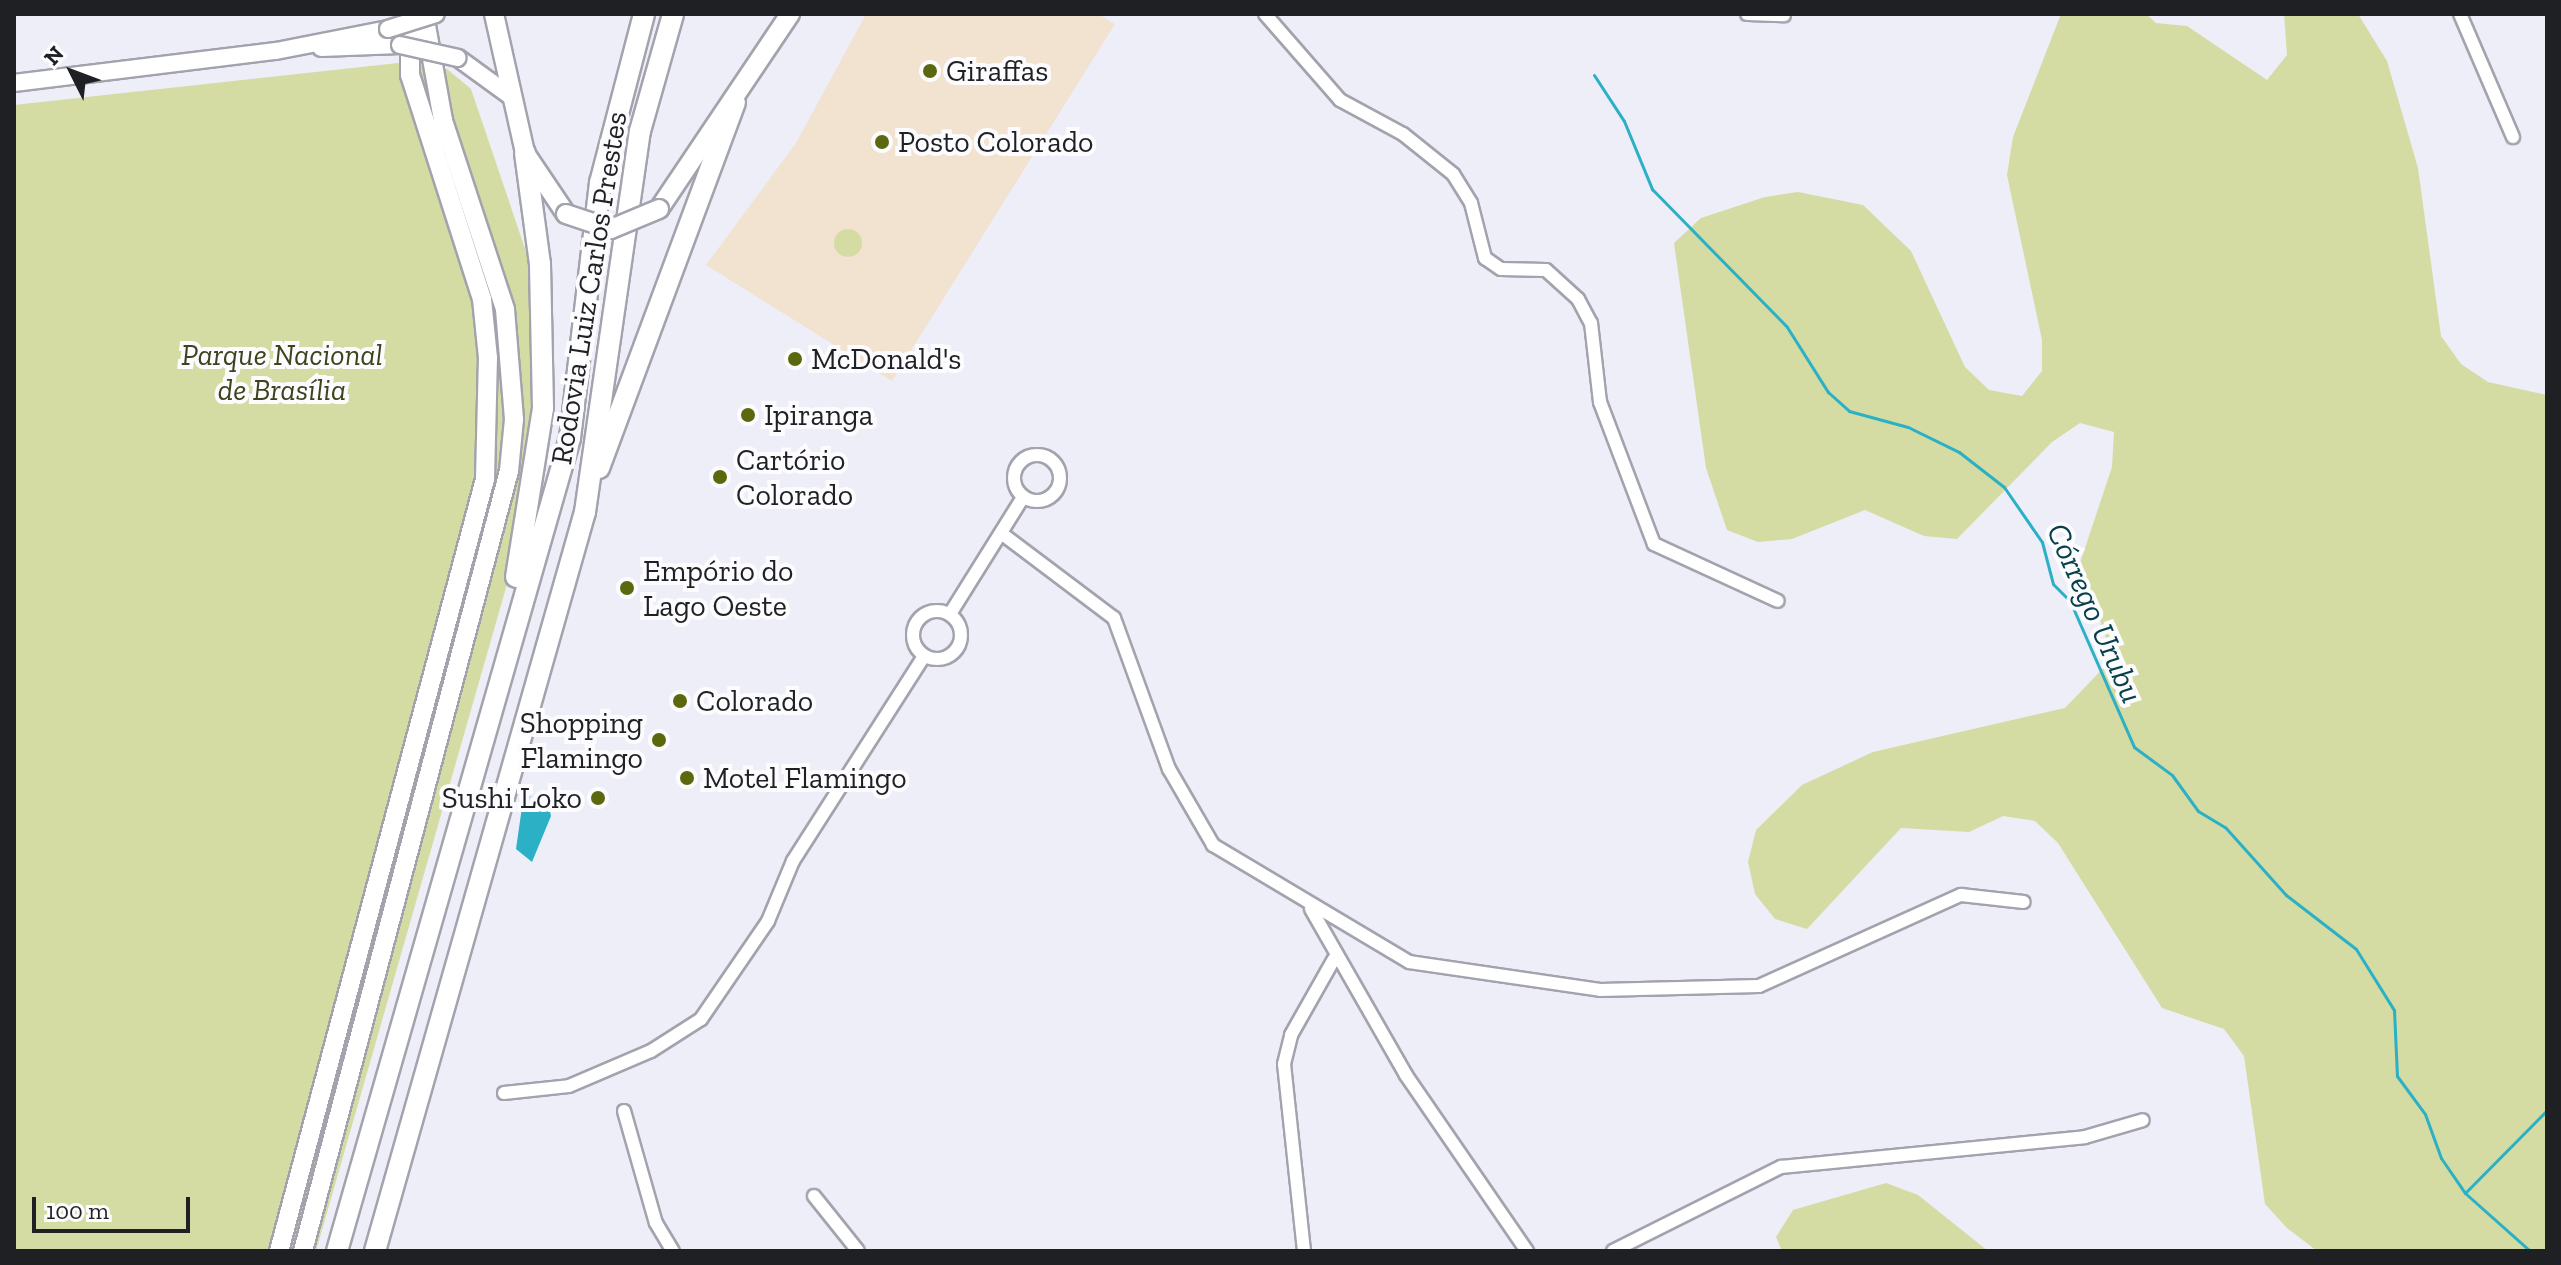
<!DOCTYPE html>
<html>
<head>
<meta charset="utf-8">
<style>
	body { margin:0 }
	#map { position:relative; width:2561px; height:1265px; overflow:hidden; background:#edeef8; font-family:"Zilla Slab",serif }
	div>[style] { position:absolute }
	.industrial>* { inset:0; background:#f2e3d0 }
	.green>* { inset:0; background:#d4dca3 }
	.round { border-radius:50% }
	.water>* { inset:0; background:#2bb0c6 }
	.stream>* { height:3px; margin:-1.5px; padding:0 1.5px; transform-origin:1.5px; border-radius:1.5px; background:#2bb0c6 }
	.roads { filter:drop-shadow(2px 0 #a2a3ad) drop-shadow(-2px 0 #a2a3ad) drop-shadow(0 2px #a2a3ad) drop-shadow(0 -2px #a2a3ad) }
	.minor>* { height:12px; margin:-6px; padding:0 6px; transform-origin:6px; border-radius:6px; background:#fff }
	.minor>.ring { margin:-6px; padding:0; box-sizing:content-box; background:none; border:12px solid #fff; border-radius:50% }
	.secondary>* { height:16px; margin:-8px; padding:0 8px; transform-origin:8px; border-radius:8px; background:#fff }
	.primary>* { height:18px; margin:-9px; padding:0 9px; transform-origin:9px; border-radius:9px; background:#fff }
	.trunk>* { height:20px; margin:-10px; padding:0 10px; transform-origin:10px; border-radius:10px; background:#fff }
	.bridges { filter:drop-shadow(2px 0 #a2a3ad) drop-shadow(-2px 0 #a2a3ad) drop-shadow(0 2px #a2a3ad) drop-shadow(0 -2px #a2a3ad) }
	.secondary-bridge>* { height:16px; margin:-8px; padding:0 8px; transform-origin:8px; border-radius:8px; background:#fff }
	.primary-bridge>* { height:18px; margin:-9px; padding:0 9px; transform-origin:9px; border-radius:9px; background:#fff }
	.dots>* { width:22px; height:22px; translate:-50% -50%; box-sizing:border-box; border:4px solid #fcfcfe; border-radius:50% }
	span { translate:-50% -50%; white-space:nowrap; text-align:center; line-height:1.15; -webkit-text-stroke:8px #fcfcfe; paint-order:stroke }
	.poi-label { font-size:30px; color:#1f2023 }
	.left { translate:0 -50%; text-align:left }
	.right { translate:-100% -50%; text-align:right }
	.street-label { font-size:30px; color:#1f2023 }
	.park-label { font-size:30px; color:#3e421d; font-style:italic }
	.water-label { font-size:32px; color:#06404a; font-style:italic }
	.frame { position:absolute; inset:0; border:16px solid #1f2023; pointer-events:none }
	.north { position:absolute; left:32px; top:32px; width:80px; height:80px; -webkit-text-stroke:6px #fcfcfe; paint-order:stroke; rotate:312deg; font-size:22px; font-weight:700; line-height:32px; text-align:center; color:#1f2023 }
	.north::after { content:''; display:block; margin:auto; width:28px; height:36px; background:#1f2023; clip-path:polygon(50% 0,100% 100%,50% 72%,0 100%) }
	.scale { position:absolute; left:32px; top:1197px; width:158px; height:36px; box-sizing:border-box; border:4px solid #1f2023; border-top:0; padding-left:10px; font-size:24px; line-height:28px; white-space:nowrap; color:#1f2023; -webkit-text-stroke:6px #fcfcfe; paint-order:stroke }
</style>
</head>
<body>
<div id="map">
	<div class="industrial">
		<i style="clip-path:polygon(866px 14px,1098px 14px,1115px 24px,892px 381px,706px 265px,796px 143px)"></i>
	</div>
	<div class="green">
		<i style="clip-path:polygon(2061px 14px,2146px 14px,2156px 23px,2187px 26px,2267px 80px,2287px 55px,2284px 14px,2358px 14px,2387px 61px,2418px 168px,2441px 336px,2461px 364px,2488px 382px,2547px 395px,2547px 1251px,2317px 1251px,2287px 1228px,2265px 1204px,2244px 1056px,2224px 1029px,2162px 1008px,2058px 843px,2035px 821px,2003px 816px,1969px 832px,1901px 828px,1807px 929px,1775px 919px,1755px 894px,1748px 862px,1756px 830px,1802px 785px,1873px 752px,2065px 708px,2113px 658px,2080px 563px,2112px 467px,2114px 432px,2080px 423px,2052px 442px,1957px 539px,1924px 536px,1865px 510px,1792px 539px,1758px 542px,1727px 530px,1706px 468px,1674px 243px,1701px 218px,1765px 197px,1798px 192px,1863px 205px,1911px 251px,1965px 367px,1989px 390px,2022px 396px,2042px 371px,2042px 340px,2007px 175px,2013px 137px)"></i>
		<i style="clip-path:polygon(398px 63px,447px 69px,471px 89px,542px 299px,554px 377px,534px 490px,316px 1251px,14px 1251px,14px 105px)"></i>
		<i class="round" style="left:834px;top:229px;width:28px;height:28px"></i>
		<i style="clip-path:polygon(1886px 1183px,1918px 1195px,1988px 1251px,1782px 1251px,1776px 1237px,1793px 1210px)"></i>
	</div>
	<div class="water">
		<i style="clip-path:polygon(524px 793px,549px 807px,551px 816px,532px 862px,516px 849px)"></i>
	</div>
	<div class="stream">
		<i style="left:1594px;top:75px;width:55px;rotate:56.9deg"></i>
		<i style="left:1624px;top:121px;width:74px;rotate:67.6deg"></i>
		<i style="left:1652px;top:189px;width:193px;rotate:45.6deg"></i>
		<i style="left:1787px;top:327px;width:77px;rotate:57.8deg"></i>
		<i style="left:1828px;top:392px;width:28px;rotate:42deg"></i>
		<i style="left:1849px;top:411px;width:61px;rotate:15.2deg"></i>
		<i style="left:1908px;top:427px;width:57px;rotate:26.1deg"></i>
		<i style="left:1959px;top:452px;width:57px;rotate:37.9deg"></i>
		<i style="left:2004px;top:487px;width:67px;rotate:55.4deg"></i>
		<i style="left:2042px;top:542px;width:43px;rotate:75.3deg"></i>
		<i style="left:2053px;top:584px;width:24px;rotate:45deg"></i>
		<i style="left:2070px;top:601px;width:159px;rotate:66.3deg"></i>
		<i style="left:2134px;top:747px;width:47px;rotate:36.4deg"></i>
		<i style="left:2172px;top:775px;width:44px;rotate:54.2deg"></i>
		<i style="left:2198px;top:811px;width:31px;rotate:31deg"></i>
		<i style="left:2225px;top:827px;width:91px;rotate:48.1deg"></i>
		<i style="left:2286px;top:895px;width:88px;rotate:37.6deg"></i>
		<i style="left:2356px;top:949px;width:72px;rotate:58.1deg"></i>
		<i style="left:2394px;top:1010px;width:66px;rotate:87.4deg"></i>
		<i style="left:2397px;top:1076px;width:47px;rotate:53.6deg"></i>
		<i style="left:2425px;top:1114px;width:47px;rotate:70deg"></i>
		<i style="left:2441px;top:1158px;width:42px;rotate:55.6deg"></i>
		<i style="left:2465px;top:1193px;width:87px;rotate:41.7deg"></i>
		<i style="left:2465px;top:1193px;width:117px;rotate:-45.3deg"></i>
	</div>
	<div class="roads">
		<div class="minor">
			<i style="left:1265px;top:14px;width:114px;rotate:48.9deg"></i>
			<i style="left:1340px;top:100px;width:72px;rotate:28.4deg"></i>
			<i style="left:1403px;top:134px;width:64px;rotate:38.7deg"></i>
			<i style="left:1453px;top:174px;width:34px;rotate:58deg"></i>
			<i style="left:1471px;top:203px;width:57px;rotate:75.7deg"></i>
			<i style="left:1485px;top:258px;width:19px;rotate:35deg"></i>
			<i style="left:1501px;top:269px;width:45px;rotate:1.3deg"></i>
			<i style="left:1546px;top:270px;width:43px;rotate:42.2deg"></i>
			<i style="left:1578px;top:299px;width:27px;rotate:62deg"></i>
			<i style="left:1591px;top:323px;width:80px;rotate:83.5deg"></i>
			<i style="left:1600px;top:402px;width:152px;rotate:69.2deg"></i>
			<i style="left:1654px;top:544px;width:136px;rotate:24.7deg"></i>
			<i style="left:1747px;top:14px;width:37px;rotate:2deg"></i>
			<i style="left:2460px;top:14px;width:134px;rotate:66.7deg"></i>
			<i class="ring" style="left:1014px;top:455px;width:34px;height:34px"></i>
			<i style="left:1001px;top:533px;width:141px;rotate:37deg"></i>
			<i style="left:1114px;top:618px;width:161px;rotate:70deg"></i>
			<i style="left:1169px;top:769px;width:88px;rotate:59.9deg"></i>
			<i style="left:1213px;top:845px;width:228px;rotate:30.8deg"></i>
			<i style="left:1409px;top:962px;width:193px;rotate:8.3deg"></i>
			<i style="left:1600px;top:990px;width:159px;rotate:-1.4deg"></i>
			<i style="left:1759px;top:986px;width:222px;rotate:-24.3deg"></i>
			<i style="left:1961px;top:895px;width:63px;rotate:6.3deg"></i>
			<i class="ring" style="left:913px;top:611px;width:36px;height:36px"></i>
			<i style="left:950px;top:614px;width:138px;rotate:-58deg"></i>
			<i style="left:1311px;top:909px;width:191px;rotate:60.2deg"></i>
			<i style="left:1406px;top:1075px;width:214px;rotate:55.5deg"></i>
			<i style="left:504px;top:1093px;width:65px;rotate:-6.1deg"></i>
			<i style="left:569px;top:1086px;width:89px;rotate:-23.1deg"></i>
			<i style="left:651px;top:1051px;width:59px;rotate:-32.6deg"></i>
			<i style="left:701px;top:1019px;width:119px;rotate:-55.6deg"></i>
			<i style="left:768px;top:921px;width:65px;rotate:-67.4deg"></i>
			<i style="left:793px;top:861px;width:243px;rotate:-57.4deg"></i>
			<i style="left:624px;top:1111px;width:116px;rotate:74.1deg"></i>
			<i style="left:656px;top:1223px;width:33px;rotate:59deg"></i>
			<i style="left:814px;top:1196px;width:70px;rotate:51.3deg"></i>
			<i style="left:1304px;top:1251px;width:188px;rotate:-96.1deg"></i>
			<i style="left:1284px;top:1064px;width:30px;rotate:-76deg"></i>
			<i style="left:1291px;top:1035px;width:87px;rotate:-60.5deg"></i>
			<i style="left:1613px;top:1251px;width:188px;rotate:-26.6deg"></i>
			<i style="left:1781px;top:1167px;width:305px;rotate:-5.6deg"></i>
			<i style="left:2085px;top:1137px;width:60px;rotate:-16.3deg"></i>
		</div>
		<div class="secondary">
			<i style="left:321px;top:48px;width:79px;rotate:-2.2deg"></i>
			<i style="left:458px;top:58px;width:63px;rotate:36deg"></i>
			<i style="left:14px;top:83px;width:264px;rotate:-7deg"></i>
			<i style="left:276px;top:51px;width:114px;rotate:-11.1deg"></i>
		</div>
		<div class="primary">
			<i style="left:494px;top:14px;width:142px;rotate:77.4deg"></i>
			<i style="left:525px;top:153px;width:73px;rotate:56.1deg"></i>
			<i style="left:659px;top:209px;width:235px;rotate:-56.1deg"></i>
			<i style="left:279px;top:1251px;width:799px;rotate:-75.06deg"></i>
			<i style="left:485px;top:479px;width:121px;rotate:-88.6deg"></i>
			<i style="left:488px;top:358px;width:59px;rotate:-95.8deg"></i>
			<i style="left:482px;top:299px;width:235px;rotate:-107.8deg"></i>
			<i style="left:410px;top:75px;width:61px;rotate:-90deg"></i>
			<i style="left:303px;top:1251px;width:807px;rotate:-75.21deg"></i>
			<i style="left:509px;top:471px;width:52px;rotate:-84.5deg"></i>
			<i style="left:514px;top:419px;width:110px;rotate:-94.7deg"></i>
			<i style="left:505px;top:309px;width:199px;rotate:-108.2deg"></i>
			<i style="left:443px;top:120px;width:108px;rotate:-100.2deg"></i>
		</div>
		<div class="trunk">
			<i style="left:599px;top:468px;width:390px;rotate:-69.6deg"></i>
			<i style="left:516px;top:577px;width:171px;rotate:-80.9deg"></i>
			<i style="left:543px;top:408px;width:144px;rotate:-91.2deg"></i>
			<i style="left:540px;top:264px;width:112px;rotate:-97.7deg"></i>
			<i style="left:337px;top:1251px;width:846px;rotate:-74.01deg"></i>
			<i style="left:570px;top:438px;width:257px;rotate:-83.3deg"></i>
			<i style="left:600px;top:183px;width:175px;rotate:-75.4deg"></i>
			<i style="left:375px;top:1251px;width:768px;rotate:-74.14deg"></i>
			<i style="left:585px;top:512px;width:385px;rotate:-81.8deg"></i>
			<i style="left:640px;top:131px;width:122px;rotate:-74.2deg"></i>
		</div>
	</div>
	<div class="bridges">
		<div class="secondary-bridge">
			<i style="left:388px;top:29px;width:50px;rotate:-17.4deg"></i>
			<i style="left:400px;top:45px;width:59px;rotate:12.6deg"></i>
		</div>
		<div class="primary-bridge">
			<i style="left:566px;top:214px;width:47px;rotate:18.4deg"></i>
			<i style="left:611px;top:229px;width:52px;rotate:-22.6deg"></i>
		</div>
	</div>
	<div class="dots">
		<i style="left:930px;top:71px;background:#5b680e"></i>
		<i style="left:882px;top:142px;background:#5b680e"></i>
		<i style="left:795px;top:359px;background:#5b680e"></i>
		<i style="left:748px;top:415px;background:#5b680e"></i>
		<i style="left:720px;top:477px;background:#5b680e"></i>
		<i style="left:627px;top:588px;background:#5b680e"></i>
		<i style="left:680px;top:701px;background:#5b680e"></i>
		<i style="left:659px;top:740px;background:#5b680e"></i>
		<i style="left:687px;top:778px;background:#5b680e"></i>
		<i style="left:598px;top:798px;background:#5b680e"></i>
	</div>
	<div class="poi-label">
		<span class="left" style="left:946px;top:71px">Giraffas</span>
		<span class="left" style="left:898px;top:142px">Posto Colorado</span>
		<span class="left" style="left:811px;top:359px">McDonald's</span>
		<span class="left" style="left:764px;top:415px">Ipiranga</span>
		<span class="left" style="left:736px;top:477px">Cartório<br>Colorado</span>
		<span class="left" style="left:643px;top:588px">Empório do<br>Lago Oeste</span>
		<span class="left" style="left:696px;top:701px">Colorado</span>
		<span class="right" style="left:643px;top:740px">Shopping<br>Flamingo</span>
		<span class="left" style="left:703px;top:778px">Motel Flamingo</span>
		<span class="right" style="left:582px;top:798px">Sushi Loko</span>
	</div>
	<div class="street-label">
		<span style="left:589px;top:288px;rotate:-81deg">Rodovia Luiz Carlos Prestes</span>
	</div>
	<div class="park-label">
		<span style="left:282px;top:372px">Parque Nacional<br>de Brasília</span>
	</div>
	<div class="water-label">
		<span style="left:2095px;top:613px;rotate:66deg">Córrego Urubu</span>
	</div>
	<div class="frame"></div>
	<div class="north">N</div>
	<div class="scale">100 m</div>
</div>
</body>
</html>
